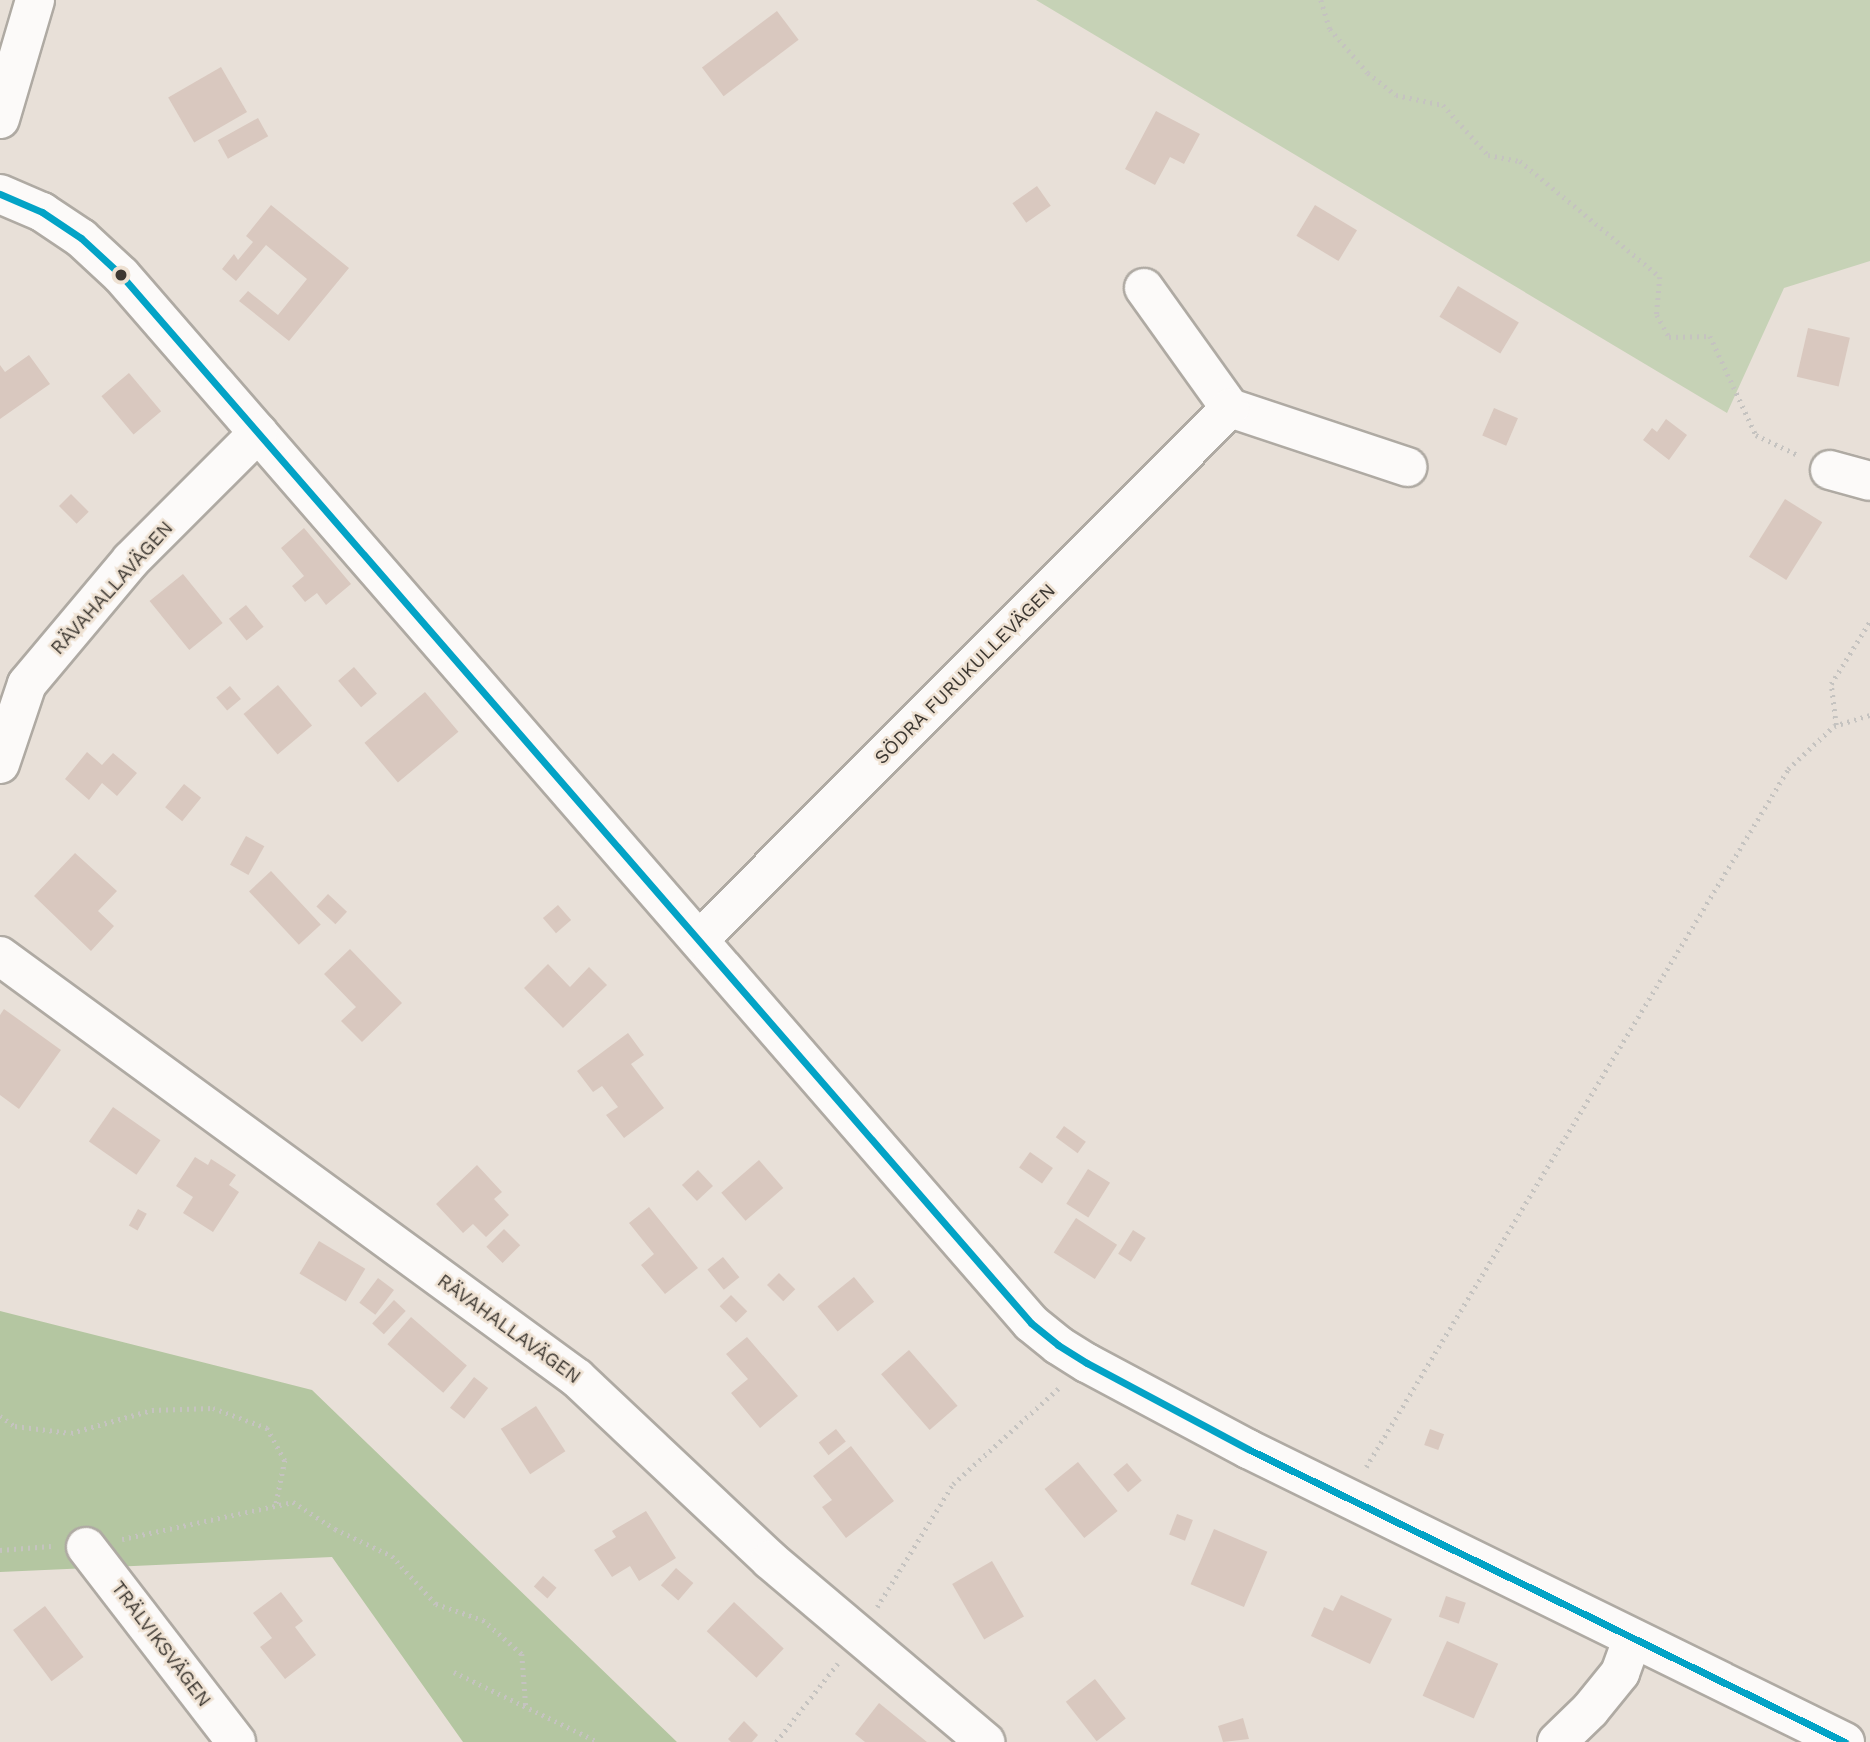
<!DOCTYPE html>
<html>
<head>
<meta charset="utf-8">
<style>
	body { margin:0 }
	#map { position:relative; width:1870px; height:1742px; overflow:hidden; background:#e8e0d8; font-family:"Work Sans",sans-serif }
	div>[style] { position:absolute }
	.green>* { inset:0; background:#c6d2b6 }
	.forest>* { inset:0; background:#b4c6a1 }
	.building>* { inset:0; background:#d9c8bf; transform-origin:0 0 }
	.path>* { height:4.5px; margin-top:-2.25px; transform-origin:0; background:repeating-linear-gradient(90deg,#c5c3c0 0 2px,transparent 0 7px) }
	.roads { filter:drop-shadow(2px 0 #afaaa3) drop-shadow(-2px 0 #afaaa3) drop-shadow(0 2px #afaaa3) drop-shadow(0 -2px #afaaa3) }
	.minor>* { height:38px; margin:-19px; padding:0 19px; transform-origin:19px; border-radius:19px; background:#fcfaf9 }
	.bus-1>* { height:7px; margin:-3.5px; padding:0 3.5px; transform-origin:3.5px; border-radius:3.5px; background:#03a3c6 }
	.dots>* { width:19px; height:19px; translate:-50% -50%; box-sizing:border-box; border:4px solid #eee1d2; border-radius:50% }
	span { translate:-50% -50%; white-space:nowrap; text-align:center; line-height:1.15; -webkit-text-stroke:5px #eee1d2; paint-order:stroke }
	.street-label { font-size:19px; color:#3d3832 }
</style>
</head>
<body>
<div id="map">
	<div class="green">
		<i style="clip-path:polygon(1036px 0,1870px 0,1870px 261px,1784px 288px,1727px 413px)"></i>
	</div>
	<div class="forest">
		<i style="clip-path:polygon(0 1311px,312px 1390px,677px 1742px,463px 1742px,332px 1557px,0 1572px)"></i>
	</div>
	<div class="building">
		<i style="left:777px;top:11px;width:36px;height:94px;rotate:53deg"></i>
		<i style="left:221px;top:67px;width:52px;height:61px;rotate:60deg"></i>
		<i style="clip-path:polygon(1156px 111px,1200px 134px,1184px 164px,1170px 157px,1155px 185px,1125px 169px)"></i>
		<i style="left:258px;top:118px;width:21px;height:46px;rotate:61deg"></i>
		<i style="left:1037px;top:186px;width:24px;height:30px;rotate:55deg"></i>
		<i style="clip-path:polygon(271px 205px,349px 268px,289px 341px,239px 301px,248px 291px,278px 315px,307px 279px,266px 245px,236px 281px,222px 269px,234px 254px,238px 260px,253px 242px,246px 236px)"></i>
		<i style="left:1315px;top:205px;width:49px;height:36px;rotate:31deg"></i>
		<i style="left:1458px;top:286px;width:71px;height:36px;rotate:31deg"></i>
		<i style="left:1808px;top:328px;width:43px;height:50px;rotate:13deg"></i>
		<i style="clip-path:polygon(29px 355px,50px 384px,0 419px,0 365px,5px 372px)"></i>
		<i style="left:129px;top:373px;width:50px;height:36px;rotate:50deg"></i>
		<i style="left:1494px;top:408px;width:26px;height:30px;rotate:23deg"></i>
		<i style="clip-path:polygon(1666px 419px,1687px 435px,1669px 460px,1643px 440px,1652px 428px,1657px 432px)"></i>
		<i style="left:71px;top:494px;width:25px;height:17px;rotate:45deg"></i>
		<i style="left:1785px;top:499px;width:44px;height:68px;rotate:32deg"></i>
		<i style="clip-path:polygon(304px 528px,351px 584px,326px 605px,317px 593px,305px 602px,292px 586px,304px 576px,281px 548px)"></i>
		<i style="left:183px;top:574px;width:63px;height:43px;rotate:51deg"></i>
		<i style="left:246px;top:605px;width:28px;height:22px;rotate:51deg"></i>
		<i style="left:354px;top:667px;width:35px;height:21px;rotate:49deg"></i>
		<i style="left:278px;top:685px;width:53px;height:45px;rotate:50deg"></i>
		<i style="left:230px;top:686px;width:17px;height:18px;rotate:50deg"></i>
		<i style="left:425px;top:692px;width:52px;height:79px;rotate:50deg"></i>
		<i style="clip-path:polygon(87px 752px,102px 765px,113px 753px,137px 773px,117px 796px,102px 783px,89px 800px,65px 779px)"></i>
		<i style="left:184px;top:784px;width:22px;height:30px;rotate:39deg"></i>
		<i style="left:246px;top:836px;width:21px;height:33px;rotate:29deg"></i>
		<i style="clip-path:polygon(75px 853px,117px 891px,98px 911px,114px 926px,91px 951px,34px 896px)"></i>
		<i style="left:271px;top:871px;width:73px;height:30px;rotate:47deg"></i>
		<i style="left:328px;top:894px;width:26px;height:17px;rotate:43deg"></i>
		<i style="left:558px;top:905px;width:20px;height:20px;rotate:49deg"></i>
		<i style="clip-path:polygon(350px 949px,402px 1003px,362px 1042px,341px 1021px,356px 1007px,324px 974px)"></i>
		<i style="clip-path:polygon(548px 964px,570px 987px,589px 967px,607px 985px,563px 1028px,524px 988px)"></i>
		<i style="clip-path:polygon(4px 1009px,61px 1050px,19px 1109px,0 1095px,0 1015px)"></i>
		<i style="clip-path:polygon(628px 1033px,644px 1055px,631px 1064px,664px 1108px,624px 1138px,606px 1115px,618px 1107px,602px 1086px,593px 1092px,577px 1071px)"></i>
		<i style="left:113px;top:1107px;width:58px;height:42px;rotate:35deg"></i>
		<i style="left:1064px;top:1126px;width:27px;height:14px;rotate:36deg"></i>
		<i style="left:1030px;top:1152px;width:28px;height:19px;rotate:35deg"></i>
		<i style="clip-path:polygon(195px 1157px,208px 1165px,211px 1159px,236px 1175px,229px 1185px,239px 1192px,213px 1232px,183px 1213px,193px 1197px,176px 1186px)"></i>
		<i style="left:759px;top:1160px;width:37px;height:50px;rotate:49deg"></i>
		<i style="clip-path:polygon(477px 1165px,502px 1192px,494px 1199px,509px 1215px,486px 1237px,473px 1224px,463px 1233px,436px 1204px)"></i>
		<i style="left:1088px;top:1169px;width:26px;height:41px;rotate:32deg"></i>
		<i style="left:698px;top:1170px;width:22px;height:22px;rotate:47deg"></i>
		<i style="clip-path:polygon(649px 1207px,698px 1268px,665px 1294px,641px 1265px,654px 1254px,629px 1223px)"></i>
		<i style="left:138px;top:1209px;width:10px;height:19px;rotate:29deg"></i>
		<i style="left:1076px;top:1218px;width:49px;height:41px;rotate:33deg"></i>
		<i style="left:504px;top:1229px;width:23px;height:25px;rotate:45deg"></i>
		<i style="left:1133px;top:1230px;width:15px;height:28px;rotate:32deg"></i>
		<i style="left:319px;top:1241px;width:54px;height:38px;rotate:31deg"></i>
		<i style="left:723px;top:1257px;width:26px;height:20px;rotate:51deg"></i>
		<i style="left:779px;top:1273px;width:23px;height:17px;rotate:45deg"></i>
		<i style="left:854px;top:1277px;width:32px;height:47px;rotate:51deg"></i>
		<i style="left:378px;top:1278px;width:20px;height:31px;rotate:37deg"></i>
		<i style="left:731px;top:1295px;width:23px;height:16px;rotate:45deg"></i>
		<i style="left:394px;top:1300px;width:16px;height:32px;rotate:43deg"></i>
		<i style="left:411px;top:1317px;width:74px;height:36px;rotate:41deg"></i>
		<i style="clip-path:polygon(747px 1337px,798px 1396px,760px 1428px,731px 1393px,748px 1379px,726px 1354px)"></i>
		<i style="left:909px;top:1350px;width:74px;height:37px;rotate:49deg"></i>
		<i style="left:474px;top:1377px;width:18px;height:39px;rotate:38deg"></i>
		<i style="left:536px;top:1406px;width:54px;height:42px;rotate:57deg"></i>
		<i style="left:836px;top:1429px;width:16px;height:22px;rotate:52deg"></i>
		<i style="left:1430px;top:1429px;width:15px;height:17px;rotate:20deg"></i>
		<i style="clip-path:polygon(851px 1446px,894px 1501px,846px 1538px,822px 1507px,832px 1500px,813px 1476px)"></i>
		<i style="left:1078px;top:1462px;width:63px;height:43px;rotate:51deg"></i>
		<i style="left:1127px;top:1463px;width:23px;height:18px;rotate:50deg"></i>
		<i style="clip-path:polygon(646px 1511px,676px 1558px,639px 1581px,630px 1566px,612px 1577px,594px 1550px,616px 1537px,612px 1531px)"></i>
		<i style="left:1177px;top:1514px;width:17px;height:22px;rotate:21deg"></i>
		<i style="left:1214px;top:1529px;width:58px;height:60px;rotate:23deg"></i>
		<i style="left:992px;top:1561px;width:64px;height:46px;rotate:60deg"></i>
		<i style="left:676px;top:1568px;width:23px;height:23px;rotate:41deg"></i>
		<i style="left:543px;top:1576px;width:18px;height:14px;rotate:41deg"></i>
		<i style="clip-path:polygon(281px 1592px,303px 1621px,295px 1627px,316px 1655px,285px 1679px,260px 1647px,272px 1638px,253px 1613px)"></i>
		<i style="clip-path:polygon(1341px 1595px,1392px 1619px,1370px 1664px,1311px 1636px,1324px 1607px,1333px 1611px)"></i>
		<i style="left:1446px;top:1596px;width:21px;height:22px;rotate:19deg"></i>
		<i style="left:734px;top:1602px;width:68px;height:40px;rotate:43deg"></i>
		<i style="left:45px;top:1606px;width:64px;height:40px;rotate:53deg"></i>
		<i style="left:1447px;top:1641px;width:56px;height:60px;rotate:24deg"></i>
		<i style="left:1095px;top:1679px;width:50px;height:37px;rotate:52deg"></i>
		<i style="clip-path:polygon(879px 1703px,927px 1742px,865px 1742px,855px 1734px)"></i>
		<i style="clip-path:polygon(1243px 1718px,1249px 1739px,1223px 1742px,1218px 1726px)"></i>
		<i style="clip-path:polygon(744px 1721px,758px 1735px,752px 1742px,731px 1742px,728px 1739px)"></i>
	</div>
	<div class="path">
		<i style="left:1321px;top:0;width:30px;rotate:73deg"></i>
		<i style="left:1330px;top:29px;width:58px;rotate:49.2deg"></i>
		<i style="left:1368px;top:73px;width:36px;rotate:38deg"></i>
		<i style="left:1396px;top:95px;width:48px;rotate:12deg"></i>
		<i style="left:1443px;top:105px;width:67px;rotate:48deg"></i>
		<i style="left:1488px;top:155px;width:33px;rotate:11deg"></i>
		<i style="left:1520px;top:161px;width:182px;rotate:39.6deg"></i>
		<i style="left:1660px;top:277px;width:38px;rotate:95deg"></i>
		<i style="left:1657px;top:315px;width:25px;rotate:61deg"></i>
		<i style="left:1669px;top:337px;width:41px;rotate:-1.4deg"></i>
		<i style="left:1710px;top:336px;width:109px;rotate:65.1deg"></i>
		<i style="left:1756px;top:435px;width:47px;rotate:25.5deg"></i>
		<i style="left:1836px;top:725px;width:41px;rotate:-97deg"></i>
		<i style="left:1831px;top:684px;width:74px;rotate:-58.2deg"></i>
		<i style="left:0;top:1416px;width:18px;rotate:34deg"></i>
		<i style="left:15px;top:1426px;width:56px;rotate:7.1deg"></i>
		<i style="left:71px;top:1433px;width:84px;rotate:-15.9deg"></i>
		<i style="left:152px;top:1410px;width:61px;rotate:-1.9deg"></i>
		<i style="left:213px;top:1408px;width:58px;rotate:20.3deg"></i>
		<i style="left:267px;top:1428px;width:37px;rotate:61deg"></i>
		<i style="left:285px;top:1460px;width:46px;rotate:101.3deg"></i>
		<i style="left:1366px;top:1467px;width:816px;rotate:-58.84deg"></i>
		<i style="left:1788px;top:769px;width:63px;rotate:-43.1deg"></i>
		<i style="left:1834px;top:726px;width:38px;rotate:-17deg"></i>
		<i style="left:122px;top:1539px;width:175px;rotate:-12.2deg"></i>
		<i style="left:293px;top:1502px;width:50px;rotate:32.7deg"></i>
		<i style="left:335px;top:1529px;width:63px;rotate:25.3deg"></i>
		<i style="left:392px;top:1556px;width:65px;rotate:47.5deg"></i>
		<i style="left:436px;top:1604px;width:50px;rotate:18.8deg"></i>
		<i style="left:483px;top:1620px;width:52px;rotate:41.1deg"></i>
		<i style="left:522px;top:1654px;width:53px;rotate:85.7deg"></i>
		<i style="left:0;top:1550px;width:51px;rotate:-4.5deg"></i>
		<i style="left:877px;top:1607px;width:145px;rotate:-58.3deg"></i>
		<i style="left:953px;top:1484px;width:144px;rotate:-42.2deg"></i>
		<i style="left:454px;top:1672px;width:160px;rotate:25.9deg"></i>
		<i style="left:776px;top:1742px;width:100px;rotate:-51.9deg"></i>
	</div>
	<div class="roads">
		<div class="minor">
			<i style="left:0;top:119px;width:124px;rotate:-73.6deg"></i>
			<i style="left:0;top:194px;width:46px;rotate:23.2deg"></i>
			<i style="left:42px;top:212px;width:47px;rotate:33.7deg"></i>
			<i style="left:81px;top:238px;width:54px;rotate:42.8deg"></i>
			<i style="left:121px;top:275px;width:1388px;rotate:49.03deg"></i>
			<i style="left:1031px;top:1323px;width:35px;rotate:39deg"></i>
			<i style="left:1058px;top:1345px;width:34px;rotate:32deg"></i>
			<i style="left:1087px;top:1363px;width:183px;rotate:28.1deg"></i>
			<i style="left:1248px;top:1449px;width:665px;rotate:26.14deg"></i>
			<i style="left:1144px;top:288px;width:148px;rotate:54.4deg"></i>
			<i style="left:1230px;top:408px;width:187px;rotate:18.4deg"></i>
			<i style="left:1830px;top:470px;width:41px;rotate:15.4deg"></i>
			<i style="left:0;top:764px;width:84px;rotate:-71.4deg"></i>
			<i style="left:27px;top:684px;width:162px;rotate:-50deg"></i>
			<i style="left:131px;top:560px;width:180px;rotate:-45deg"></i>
			<i style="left:700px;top:939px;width:750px;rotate:-45.05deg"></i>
			<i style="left:0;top:956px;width:715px;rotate:36.18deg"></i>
			<i style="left:577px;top:1378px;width:265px;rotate:43.3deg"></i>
			<i style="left:770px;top:1560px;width:282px;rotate:40.2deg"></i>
			<i style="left:86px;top:1547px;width:246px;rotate:52.4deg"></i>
			<i style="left:1557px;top:1742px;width:46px;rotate:-44.1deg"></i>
			<i style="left:1590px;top:1710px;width:48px;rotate:-51deg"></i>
			<i style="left:1620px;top:1673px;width:37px;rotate:-70deg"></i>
		</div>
	</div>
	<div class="bus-1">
		<i style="left:0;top:194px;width:46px;rotate:23.2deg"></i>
		<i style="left:42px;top:212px;width:47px;rotate:33.7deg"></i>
		<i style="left:81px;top:238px;width:54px;rotate:42.8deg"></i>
		<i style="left:121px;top:275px;width:1388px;rotate:49.03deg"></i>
		<i style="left:1031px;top:1323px;width:35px;rotate:39deg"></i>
		<i style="left:1058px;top:1345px;width:34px;rotate:32deg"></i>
		<i style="left:1087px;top:1363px;width:183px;rotate:28.1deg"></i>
		<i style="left:1248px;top:1449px;width:665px;rotate:26.14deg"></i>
	</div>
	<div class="dots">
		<i style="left:121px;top:275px;background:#3d3832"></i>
	</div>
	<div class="street-label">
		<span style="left:112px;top:588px;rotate:-48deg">RÄVAHALLAVÄGEN</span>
		<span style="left:965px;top:674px;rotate:-45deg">SÖDRA FURUKULLEVÄGEN</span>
		<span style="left:509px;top:1329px;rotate:36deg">RÄVAHALLAVÄGEN</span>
		<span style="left:161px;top:1644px;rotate:53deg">TRÄLVIKSVÄGEN</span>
	</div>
</div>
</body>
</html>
